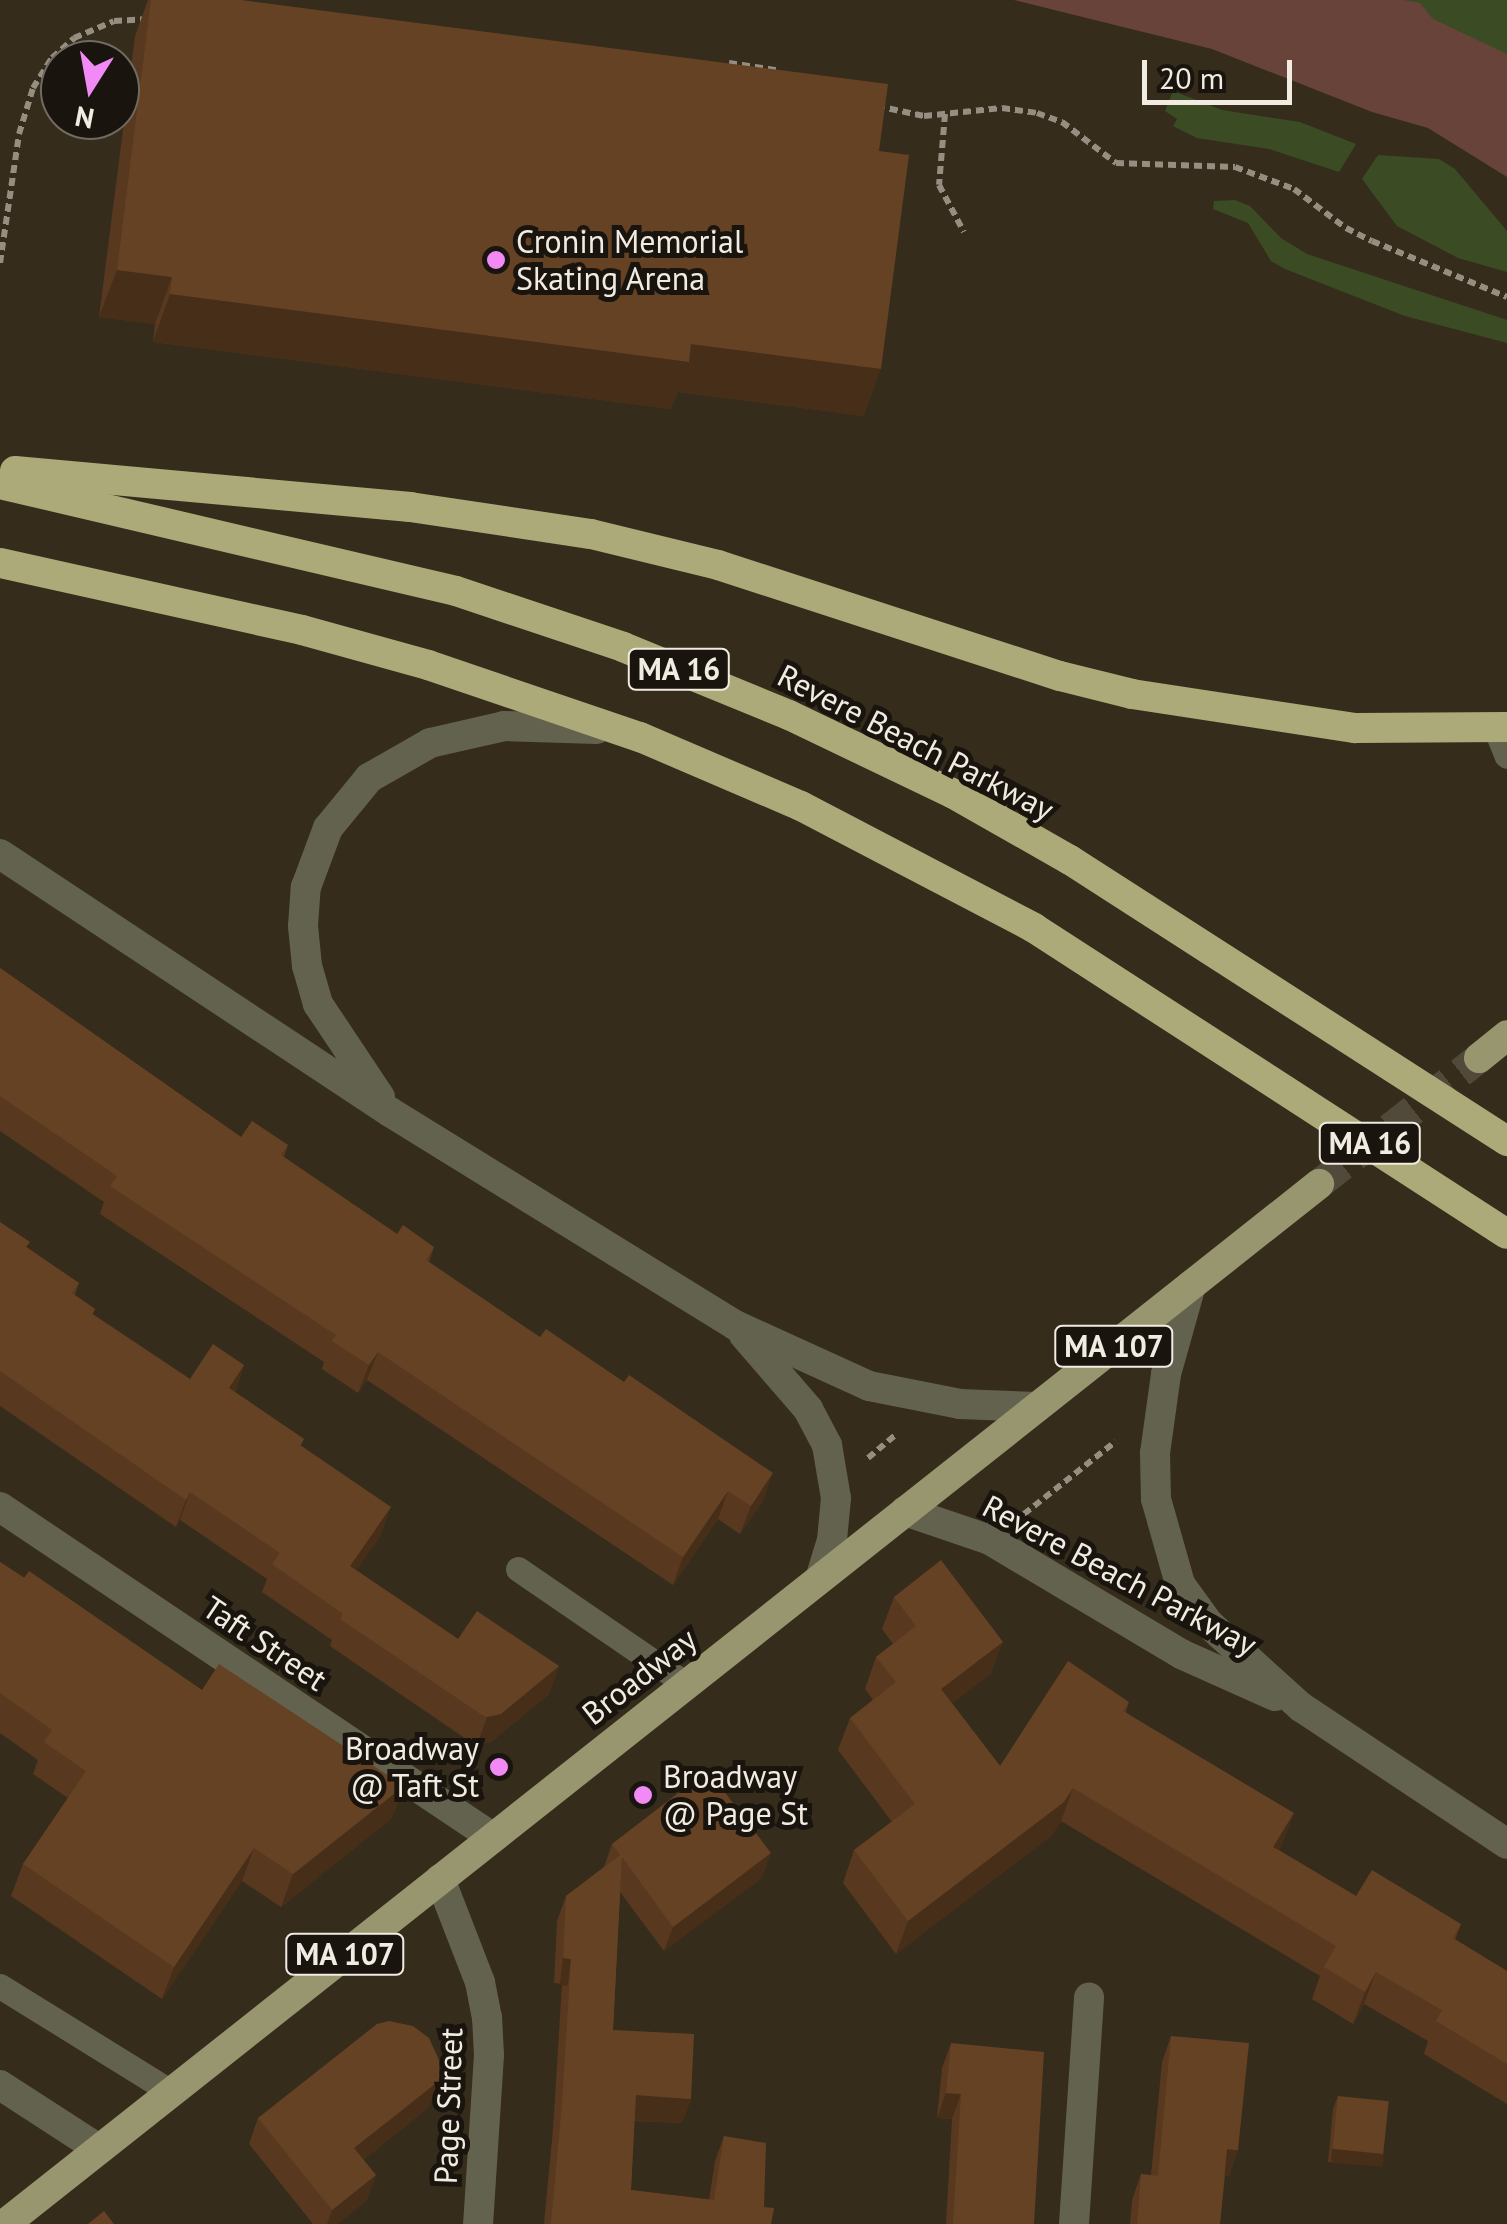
<!DOCTYPE html>
<html>
<head>
<meta charset="utf-8">
<style>
	body { margin:0 }
	#map { position:relative; width:1507px; height:2224px; overflow:hidden; background:#352c1c; font-family:"PT Sans",sans-serif }
	div>[style] { position:absolute }
	.green>* { inset:0; background:#684339 }
	.water>* { inset:0; background:#3b4c24 }
	.primary-tunnel>* { height:30px; margin-top:-15px; transform-origin:0; background:repeating-linear-gradient(90deg,#51493a 0 30px,transparent 0 45px) }
	.path>* { height:6px; margin-top:-3px; transform-origin:0; background:repeating-linear-gradient(90deg,#958e81 0 8px,transparent 0 13px) }
	.lane>* { height:25px; margin:-12.5px; padding:0 12.5px; transform-origin:12.5px; border-radius:12.5px; background:#63624f }
	.street>* { height:30px; margin:-15px; padding:0 15px; transform-origin:15px; border-radius:15px; background:#63624f }
	.primary>* { height:30px; margin:-15px; padding:0 15px; transform-origin:15px; border-radius:15px; background:#98966e }
	.highway>* { height:30px; margin:-15px; padding:0 15px; transform-origin:15px; border-radius:15px; background:#adaa7a }
	.wall>* { inset:0; background:#58391f }
	.shaded-wall>* { inset:0; background:#472e19; transform-origin:0 0 }
	.building>* { inset:0; background:#664224; transform-origin:0 0 }
	.dots>* { width:28px; height:28px; translate:-50% -50%; box-sizing:border-box; border:5px solid #19150e; border-radius:50% }
	span { translate:-50% -50%; white-space:nowrap; text-align:center; line-height:1.15; -webkit-text-stroke:10px #19150e; paint-order:stroke }
	.shield-label span { padding:2px 8px; background:#19150e; border:2px solid; border-radius:8px; -webkit-text-stroke-width:0 }
	.shield-label { font-size:30px; color:#f1ebe1; font-weight:700 }
	.poi-label { font-size:32px; color:#f1ebe1 }
	.left { translate:0 -50%; text-align:left }
	.right { translate:-100% -50%; text-align:right }
	.street-label { font-size:32px; color:#f1ebe1 }
	.north { position:absolute; left:40px; top:40px; width:100px; height:100px; box-sizing:border-box; background:#19150e; border:2px solid #6f6b62; border-radius:50%; rotate:191deg; font-size:28px; font-weight:700; line-height:40px; text-align:center; color:#f1ebe1 }
	.north::after { content:''; display:block; margin:auto; width:35px; height:45px; background:#f18af5; clip-path:polygon(50% 0,100% 100%,50% 72%,0 100%) }
	.scale { position:absolute; left:1142px; top:60px; width:150px; height:45px; box-sizing:border-box; border:5px solid #f1ebe1; border-top:0; padding-left:12px; font-size:30px; line-height:35px; white-space:nowrap; color:#f1ebe1; -webkit-text-stroke:8px #19150e; paint-order:stroke }
</style>
</head>
<body>
<div id="map">
	<div class="green">
		<i style="clip-path:polygon(1014px 0,1507px 0,1507px 177px,1428px 128px,1372px 112px,1212px 49px)"></i>
	</div>
	<div class="water">
		<i style="clip-path:polygon(1403px 0,1507px 0,1507px 54px,1433px 19px,1420px 3px)"></i>
		<i style="clip-path:polygon(1173px 91px,1222px 110px,1300px 122px,1356px 144px,1339px 172px,1269px 149px,1197px 138px,1173px 126px,1177px 119px,1165px 111px)"></i>
		<i style="clip-path:polygon(1378px 155px,1439px 159px,1455px 169px,1507px 231px,1507px 272px,1458px 258px,1397px 226px,1362px 179px)"></i>
		<i style="clip-path:polygon(1235px 200px,1250px 206px,1281px 238px,1307px 254px,1507px 320px,1507px 343px,1405px 316px,1285px 269px,1271px 261px,1248px 223px,1213px 209px,1214px 201px)"></i>
	</div>
	<div class="primary-tunnel">
		<i style="left:1319px;top:1184px;width:204px;rotate:-38.2deg"></i>
	</div>
	<div class="path">
		<i style="left:729px;top:63px;width:48px;rotate:8.5deg"></i>
		<i style="left:877px;top:106px;width:48px;rotate:12deg"></i>
		<i style="left:924px;top:116px;width:78px;rotate:-5.9deg"></i>
		<i style="left:1002px;top:108px;width:35px;rotate:8deg"></i>
		<i style="left:1037px;top:113px;width:27px;rotate:20deg"></i>
		<i style="left:1062px;top:122px;width:68px;rotate:37.2deg"></i>
		<i style="left:1116px;top:163px;width:119px;rotate:1.9deg"></i>
		<i style="left:1235px;top:167px;width:63px;rotate:20.4deg"></i>
		<i style="left:1294px;top:189px;width:65px;rotate:36.9deg"></i>
		<i style="left:1346px;top:228px;width:29px;rotate:27deg"></i>
		<i style="left:1372px;top:241px;width:146px;rotate:22.5deg"></i>
		<i style="left:945px;top:114px;width:71px;rotate:94.8deg"></i>
		<i style="left:939px;top:185px;width:53px;rotate:62deg"></i>
		<i style="left:0;top:263px;width:130px;rotate:-81.6deg"></i>
		<i style="left:19px;top:134px;width:48px;rotate:-73.1deg"></i>
		<i style="left:33px;top:88px;width:36px;rotate:-58deg"></i>
		<i style="left:52px;top:58px;width:30px;rotate:-42deg"></i>
		<i style="left:74px;top:38px;width:43px;rotate:-23deg"></i>
		<i style="left:114px;top:21px;width:36px;rotate:-3deg"></i>
		<i style="left:868px;top:1458px;width:38px;rotate:-40deg"></i>
		<i style="left:1024px;top:1514px;width:117px;rotate:-38.4deg"></i>
	</div>
	<div class="lane">
		<i style="left:1495px;top:727px;width:31px;rotate:68deg"></i>
		<i style="left:518px;top:1569px;width:204px;rotate:34.4deg"></i>
		<i style="left:0;top:1986px;width:201px;rotate:31.8deg"></i>
	</div>
	<div class="street">
		<i style="left:0;top:854px;width:468px;rotate:33.5deg"></i>
		<i style="left:390px;top:1112px;width:405px;rotate:31.7deg"></i>
		<i style="left:735px;top:1325px;width:147px;rotate:24.5deg"></i>
		<i style="left:869px;top:1386px;width:93px;rotate:11.2deg"></i>
		<i style="left:960px;top:1404px;width:77px;rotate:2.2deg"></i>
		<i style="left:380px;top:1097px;width:112px;rotate:-123.7deg"></i>
		<i style="left:318px;top:1004px;width:40px;rotate:-106deg"></i>
		<i style="left:307px;top:966px;width:40px;rotate:-95.7deg"></i>
		<i style="left:303px;top:926px;width:39px;rotate:-86deg"></i>
		<i style="left:306px;top:887px;width:63px;rotate:-69.6deg"></i>
		<i style="left:328px;top:828px;width:65px;rotate:-50.6deg"></i>
		<i style="left:369px;top:778px;width:70px;rotate:-29.8deg"></i>
		<i style="left:430px;top:743px;width:76px;rotate:-12.9deg"></i>
		<i style="left:504px;top:726px;width:93px;rotate:1.8deg"></i>
		<i style="left:1191px;top:1285px;width:92px;rotate:105.7deg"></i>
		<i style="left:1166px;top:1374px;width:80px;rotate:97.9deg"></i>
		<i style="left:1155px;top:1453px;width:46px;rotate:88.8deg"></i>
		<i style="left:1156px;top:1499px;width:88px;rotate:74.2deg"></i>
		<i style="left:1180px;top:1584px;width:49px;rotate:54.1deg"></i>
		<i style="left:1209px;top:1624px;width:124px;rotate:42.1deg"></i>
		<i style="left:1301px;top:1707px;width:247px;rotate:33.6deg"></i>
		<i style="left:744px;top:1335px;width:98px;rotate:49.1deg"></i>
		<i style="left:808px;top:1409px;width:41px;rotate:62.2deg"></i>
		<i style="left:827px;top:1445px;width:54px;rotate:80.4deg"></i>
		<i style="left:836px;top:1498px;width:42px;rotate:95.4deg"></i>
		<i style="left:832px;top:1540px;width:39px;rotate:107deg"></i>
		<i style="left:0;top:1507px;width:592px;rotate:33.85deg"></i>
		<i style="left:905px;top:1511px;width:90px;rotate:18.8deg"></i>
		<i style="left:990px;top:1540px;width:222px;rotate:30.8deg"></i>
		<i style="left:1181px;top:1654px;width:103px;rotate:24.1deg"></i>
		<i style="left:440px;top:1879px;width:110px;rotate:68.8deg"></i>
		<i style="left:480px;top:1982px;width:36px;rotate:79deg"></i>
		<i style="left:487px;top:2017px;width:38px;rotate:87deg"></i>
		<i style="left:489px;top:2055px;width:169px;rotate:93.7deg"></i>
		<i style="left:0;top:2085px;width:118px;rotate:32.9deg"></i>
		<i style="left:1074px;top:2224px;width:227px;rotate:-86.2deg"></i>
	</div>
	<div class="primary">
		<i style="left:1479px;top:1058px;width:36px;rotate:-39deg"></i>
		<i style="left:5px;top:2224px;width:1676px;rotate:-38.36deg"></i>
	</div>
	<div class="highway">
		<i style="left:15px;top:471px;width:397px;rotate:5.2deg"></i>
		<i style="left:410px;top:507px;width:183px;rotate:8.5deg"></i>
		<i style="left:591px;top:534px;width:131px;rotate:13.7deg"></i>
		<i style="left:718px;top:565px;width:360px;rotate:18deg"></i>
		<i style="left:1060px;top:676px;width:74px;rotate:14deg"></i>
		<i style="left:1132px;top:694px;width:226px;rotate:8.7deg"></i>
		<i style="left:1355px;top:728px;width:152px;rotate:-0.4deg"></i>
		<i style="left:0;top:484px;width:468px;rotate:13.2deg"></i>
		<i style="left:456px;top:591px;width:176px;rotate:18.5deg"></i>
		<i style="left:623px;top:647px;width:179px;rotate:22.3deg"></i>
		<i style="left:789px;top:715px;width:181px;rotate:25.6deg"></i>
		<i style="left:952px;top:793px;width:136px;rotate:29.6deg"></i>
		<i style="left:1070px;top:860px;width:520px;rotate:32.74deg"></i>
		<i style="left:0;top:563px;width:309px;rotate:12.5deg"></i>
		<i style="left:302px;top:630px;width:131px;rotate:15.5deg"></i>
		<i style="left:428px;top:665px;width:224px;rotate:18.8deg"></i>
		<i style="left:640px;top:737px;width:175px;rotate:23.2deg"></i>
		<i style="left:801px;top:806px;width:263px;rotate:27.6deg"></i>
		<i style="left:1034px;top:928px;width:563px;rotate:32.9deg"></i>
	</div>
	<div class="wall">
		<i style="clip-path:polygon(148px 0,241px 0,879px 151px,864px 416px,678px 392px,671px 409px,153px 342px,155px 324px,99px 317px,135px 36px)"></i>
		<i style="clip-path:polygon(0 968px,241px 1137px,288px 1145px,284px 1157px,397px 1234px,434px 1247px,429px 1262px,763px 1501px,740px 1534px,718px 1519px,673px 1585px,367px 1380px,358px 1393px,322px 1369px,324px 1362px,100px 1214px,104px 1202px,0 1131px)"></i>
		<i style="clip-path:polygon(0 1222px,28px 1248px,79px 1283px,75px 1295px,95px 1309px,93px 1314px,190px 1379px,244px 1365px,235px 1392px,304px 1439px,301px 1446px,381px 1535px,356px 1570px,458px 1639px,559px 1666px,549px 1694px,491px 1742px,477px 1745px,469px 1741px,330px 1646px,332px 1640px,262px 1592px,267px 1579px,180px 1520px,176px 1527px,0 1406px)"></i>
		<i style="clip-path:polygon(0 1562px,202px 1690px,404px 1786px,392px 1818px,281px 1907px,242px 1881px,162px 1999px,11px 1896px,23px 1864px,68px 1798px,33px 1774px,38px 1760px,0 1733px)"></i>
		<i style="clip-path:polygon(894px 1597px,991px 1674px,952px 1703px,1000px 1766px,1129px 1702px,1126px 1712px,1282px 1845px,1279px 1850px,1356px 1896px,1461px 1924px,1455px 1940px,1507px 1971px,1507px 2104px,1424px 2054px,1428px 2041px,1364px 2004px,1353px 2024px,1312px 1999px,1320px 1976px,1061px 1821px,1052px 1835px,896px 1954px,843px 1883px,854px 1850px,892px 1822px,838px 1750px,850px 1718px,873px 1700px,865px 1689px,876px 1657px,893px 1644px,882px 1629px)"></i>
		<i style="clip-path:polygon(612px 1844px,762px 1878px,664px 1951px,620px 1892px,613px 2030px,691px 2099px,682px 2123px,634px 2121px,631px 2190px,709px 2200px,715px 2161px,724px 2136px,764px 2207px,771px 2224px,544px 2224px,553px 2129px,562px 1984px,554px 1983px,557px 1921px,566px 1896px,604px 1867px)"></i>
		<i style="clip-path:polygon(1171px 2036px,1238px 2150px,1229px 2176px,1225px 2176px,1220px 2224px,1130px 2224px,1132px 2200px,1141px 2174px,1151px 2175px,1162px 2062px)"></i>
		<i style="clip-path:polygon(951px 2043px,1034px 2224px,946px 2224px,952px 2119px,937px 2118px,942px 2068px)"></i>
		<i style="clip-path:polygon(1338px 2096px,1379px 2166px,1328px 2162px,1333px 2109px)"></i>
		<i style="clip-path:polygon(429px 2107px,363px 2160px,376px 2175px,366px 2201px,337px 2224px,313px 2224px,249px 2144px,258px 2118px)"></i>
	</div>
	<div class="shaded-wall">
		<i style="clip-path:polygon(117px 270px,172px 277px,155px 324px,99px 317px)"></i>
		<i style="clip-path:polygon(170px 294px,691px 344px,881px 369px,864px 416px,678px 392px,671px 409px,153px 342px)"></i>
		<i style="clip-path:polygon(378px 1352px,367px 1380px,358px 1393px,369px 1365px)"></i>
		<i style="clip-path:polygon(244px 1365px,234px 1393px,229px 1388px)"></i>
		<i style="clip-path:polygon(773px 1473px,763px 1501px,740px 1534px,751px 1506px)"></i>
		<i style="clip-path:polygon(728px 1491px,718px 1519px,673px 1585px,683px 1557px)"></i>
		<i style="clip-path:polygon(190px 1492px,180px 1520px,176px 1527px,186px 1500px)"></i>
		<i style="clip-path:polygon(391px 1507px,381px 1535px,340px 1594px,350px 1566px)"></i>
		<i style="clip-path:polygon(1003px 1642px,991px 1674px,929px 1721px,941px 1689px)"></i>
		<i style="clip-path:polygon(559px 1666px,549px 1694px,491px 1742px,477px 1745px,487px 1717px)"></i>
		<i style="clip-path:polygon(404px 1786px,392px 1818px,281px 1907px,293px 1874px)"></i>
		<i style="clip-path:polygon(1073px 1788px,1061px 1821px,1052px 1835px,896px 1954px,908px 1921px)"></i>
		<i style="clip-path:polygon(1294px 1813px,1282px 1845px,1261px 1879px,1273px 1847px)"></i>
		<i style="clip-path:polygon(254px 1848px,242px 1881px,162px 1999px,174px 1967px)"></i>
		<i style="clip-path:polygon(771px 1853px,762px 1878px,664px 1951px,673px 1927px)"></i>
		<i style="left:563px;top:1958px;width:8px;height:27px;rotate:7deg"></i>
		<i style="clip-path:polygon(1376px 1972px,1364px 2004px,1353px 2024px,1365px 1992px)"></i>
		<i style="clip-path:polygon(439px 2081px,429px 2107px,345px 2174px,354px 2148px)"></i>
		<i style="clip-path:polygon(946px 2093px,961px 2094px,952px 2119px,937px 2118px)"></i>
		<i style="clip-path:polygon(636px 2095px,691px 2099px,682px 2123px,627px 2120px)"></i>
		<i style="clip-path:polygon(1227px 2149px,1238px 2150px,1229px 2176px,1218px 2175px)"></i>
		<i style="left:1332px;top:2149px;width:52px;height:14px;rotate:4deg"></i>
		<i style="clip-path:polygon(376px 2175px,366px 2201px,337px 2224px,327px 2224px,332px 2210px)"></i>
	</div>
	<div class="building">
		<i style="clip-path:polygon(151px 0,241px 0,888px 84px,879px 151px,909px 155px,881px 369px,691px 344px,689px 362px,170px 294px,172px 277px,117px 270px)"></i>
		<i style="clip-path:polygon(0 968px,241px 1137px,252px 1121px,288px 1145px,281px 1155px,397px 1234px,403px 1225px,434px 1247px,426px 1260px,540px 1337px,546px 1329px,624px 1382px,629px 1375px,773px 1473px,751px 1506px,728px 1491px,683px 1557px,378px 1352px,369px 1365px,332px 1341px,336px 1335px,110px 1186px,117px 1176px,0 1096px)"></i>
		<i style="clip-path:polygon(0 1222px,30px 1242px,26px 1247px,79px 1283px,72px 1293px,95px 1309px,92px 1314px,190px 1379px,213px 1344px,244px 1365px,229px 1388px,304px 1439px,300px 1445px,391px 1507px,350px 1566px,458px 1639px,477px 1611px,559px 1666px,501px 1714px,487px 1717px,479px 1713px,340px 1619px,343px 1614px,272px 1564px,280px 1553px,190px 1492px,186px 1500px,0 1371px)"></i>
		<i style="clip-path:polygon(941px 1560px,1003px 1642px,941px 1689px,1000px 1766px,1068px 1661px,1129px 1702px,1123px 1711px,1294px 1813px,1273px 1847px,1356px 1896px,1372px 1870px,1461px 1924px,1453px 1938px,1507px 1971px,1507px 2064px,1436px 2021px,1442px 2010px,1376px 1972px,1365px 1992px,1324px 1967px,1336px 1946px,1073px 1788px,1064px 1802px,908px 1921px,854px 1850px,915px 1804px,850px 1718px,896px 1682px,876px 1657px,916px 1626px,894px 1597px)"></i>
		<i style="clip-path:polygon(0 1562px,24px 1578px,29px 1571px,202px 1690px,219px 1664px,404px 1786px,293px 1874px,254px 1848px,174px 1967px,23px 1864px,86px 1771px,44px 1742px,52px 1730px,0 1693px)"></i>
		<i style="clip-path:polygon(708px 1770px,771px 1853px,673px 1927px,622px 1857px,613px 2030px,694px 2034px,691px 2099px,636px 2095px,631px 2190px,714px 2200px,724px 2136px,766px 2143px,764px 2207px,774px 2208px,771px 2224px,551px 2224px,562px 2104px,571px 1959px,563px 1958px,566px 1896px,620px 1855px,612px 1844px)"></i>
		<i style="clip-path:polygon(389px 2021px,413px 2026px,429px 2038px,439px 2060px,439px 2081px,354px 2148px,376px 2175px,332px 2210px,258px 2118px,377px 2024px)"></i>
		<i style="clip-path:polygon(1171px 2036px,1249px 2043px,1238px 2150px,1227px 2149px,1220px 2224px,1137px 2224px,1141px 2174px,1158px 2176px)"></i>
		<i style="clip-path:polygon(951px 2043px,1044px 2052px,1034px 2224px,953px 2224px,961px 2094px,946px 2093px)"></i>
		<i style="left:1338px;top:2096px;width:51px;height:53px;rotate:6deg"></i>
		<i style="clip-path:polygon(104px 2211px,114px 2224px,88px 2224px)"></i>
	</div>
	<div class="dots">
		<i style="left:496px;top:260px;background:#f18af5"></i>
		<i style="left:499px;top:1767px;background:#f18af5"></i>
		<i style="left:643px;top:1795px;background:#f18af5"></i>
	</div>
	<div class="shield-label">
		<span style="left:679px;top:669px">MA 16</span>
		<span style="left:1370px;top:1143px">MA 16</span>
		<span style="left:1114px;top:1346px">MA 107</span>
		<span style="left:345px;top:1954px">MA 107</span>
	</div>
	<div class="poi-label">
		<span class="left" style="left:516px;top:260px">Cronin Memorial<br>Skating Arena</span>
		<span class="right" style="left:479px;top:1767px">Broadway<br>@ Taft St</span>
		<span class="left" style="left:663px;top:1795px">Broadway<br>@ Page St</span>
	</div>
	<div class="street-label">
		<span style="left:916px;top:742px;rotate:27deg">Revere Beach Parkway</span>
		<span style="left:1120px;top:1575px;rotate:28deg">Revere Beach Parkway</span>
		<span style="left:265px;top:1643px;rotate:34deg">Taft Street</span>
		<span style="left:639px;top:1676px;rotate:-38deg">Broadway</span>
		<span style="left:448px;top:2106px;rotate:-88deg">Page Street</span>
	</div>
	<div class="north">N</div>
	<div class="scale">20 m</div>
</div>
</body>
</html>
